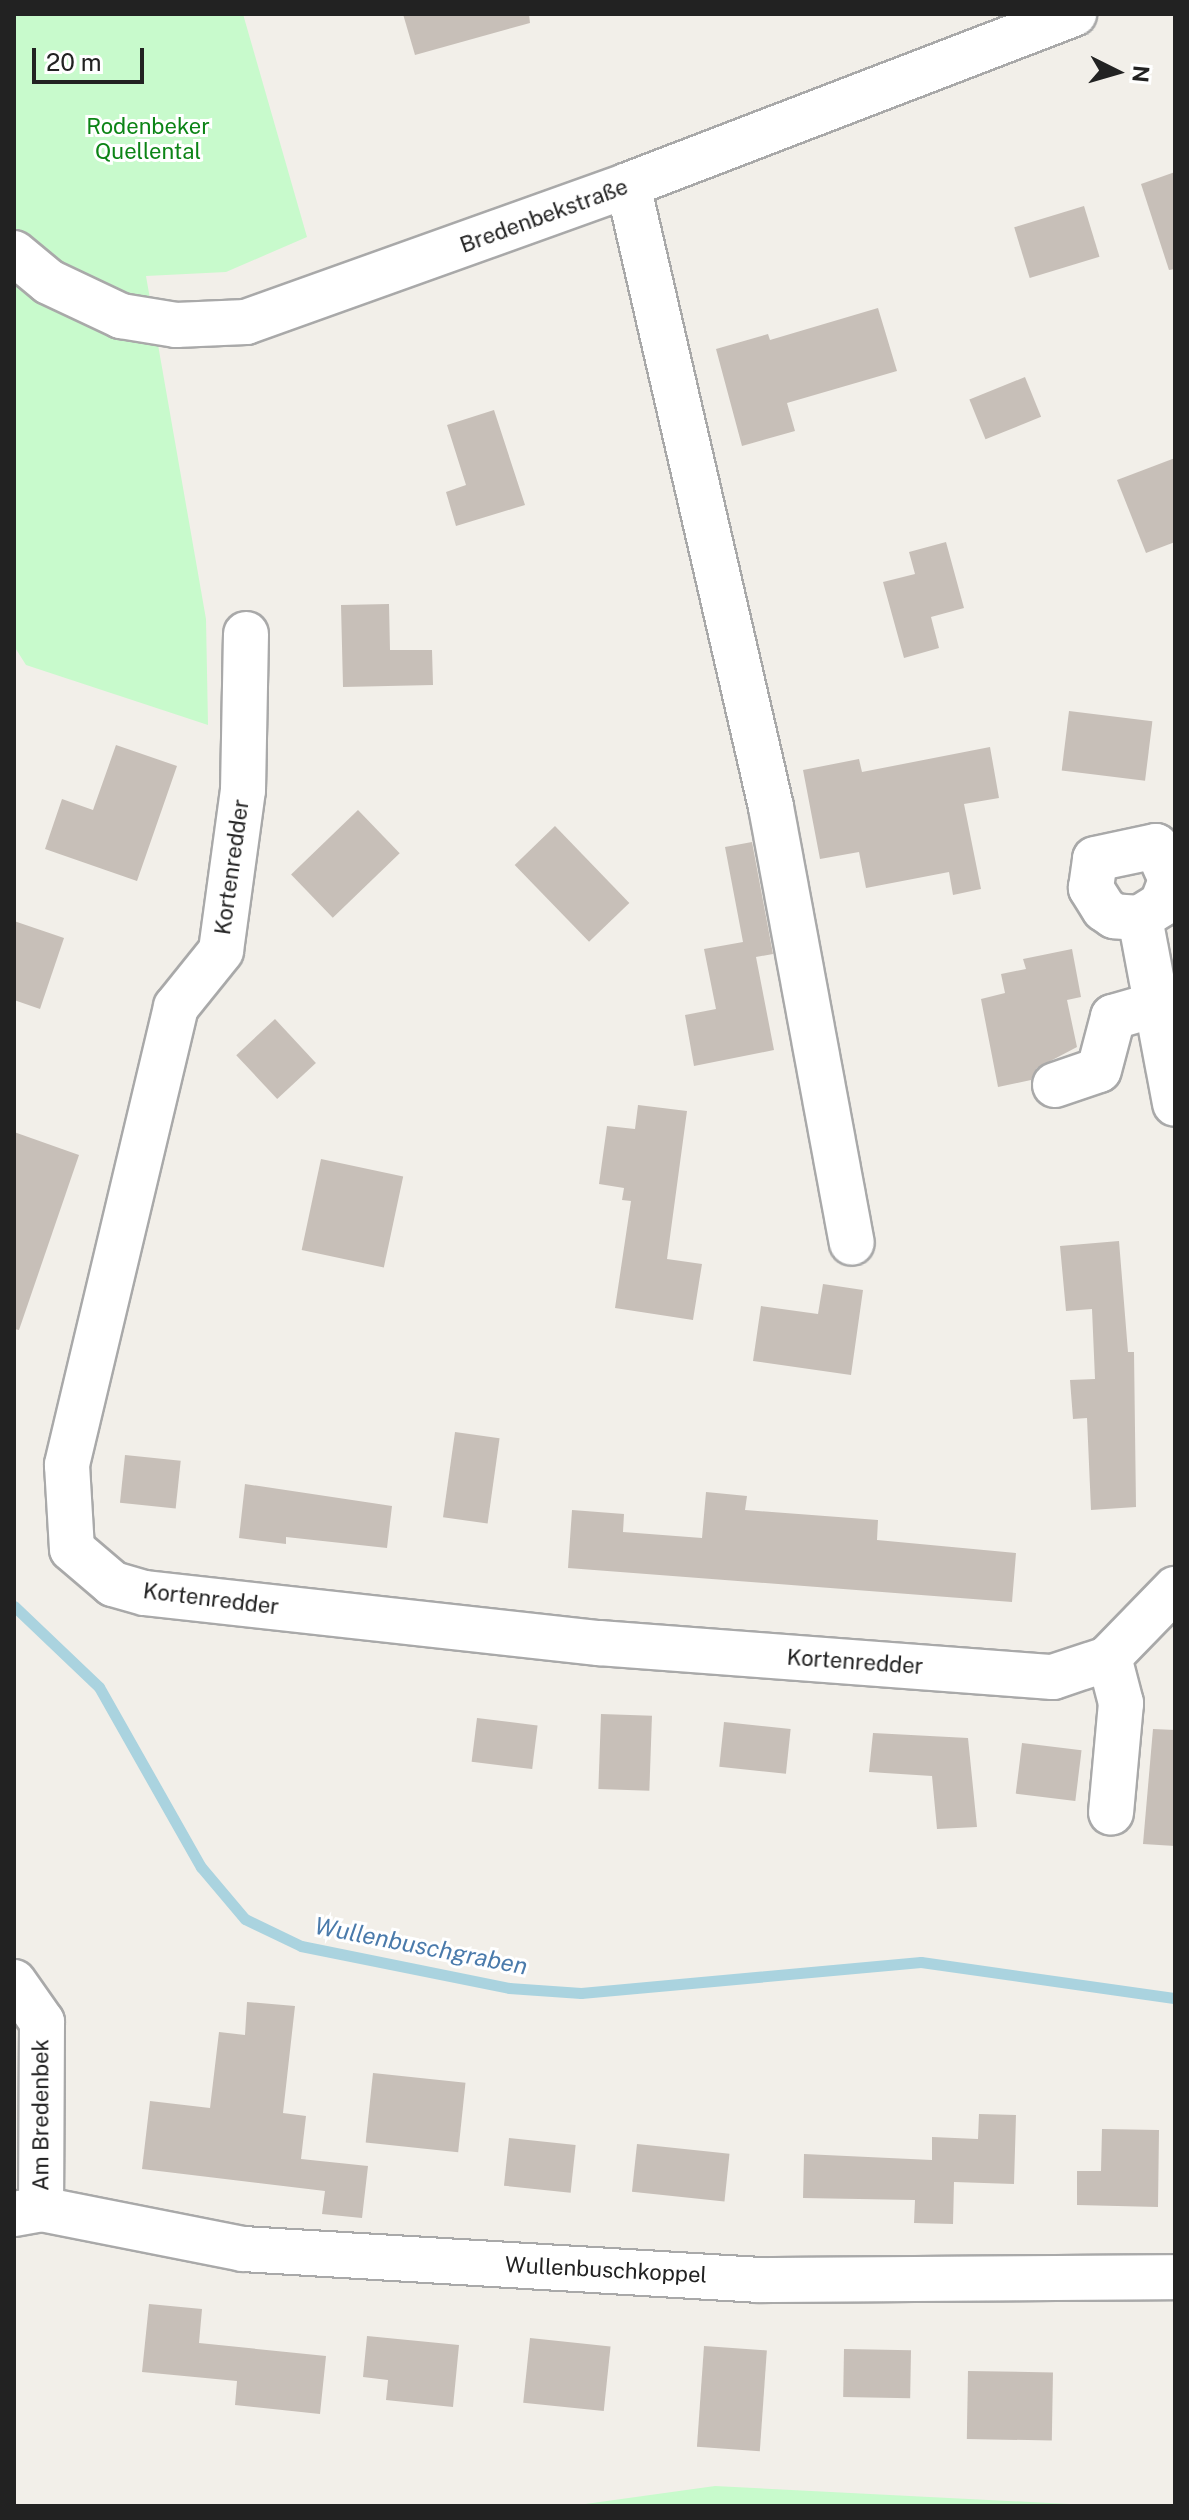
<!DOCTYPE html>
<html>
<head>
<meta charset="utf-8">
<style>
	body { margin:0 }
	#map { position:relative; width:1189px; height:2520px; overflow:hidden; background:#f2efe9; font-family:"Public Sans",sans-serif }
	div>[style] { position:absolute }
	.park>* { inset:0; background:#c8facc }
	.stream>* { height:11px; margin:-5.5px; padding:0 5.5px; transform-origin:5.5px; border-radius:5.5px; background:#aad3df }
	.building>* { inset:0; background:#c7bfb8; transform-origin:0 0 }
	.roads { filter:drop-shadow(2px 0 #a9a9a9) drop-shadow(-2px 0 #a9a9a9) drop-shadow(0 2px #a9a9a9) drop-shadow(0 -2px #a9a9a9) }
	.minor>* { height:44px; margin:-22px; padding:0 22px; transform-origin:22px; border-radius:22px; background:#fff }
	span { translate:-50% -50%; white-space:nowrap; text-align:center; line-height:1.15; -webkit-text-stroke:6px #fff; paint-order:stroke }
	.park-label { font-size:22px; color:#0c8416 }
	.street-label { font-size:22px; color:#222 }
	.water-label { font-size:24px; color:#4a7aab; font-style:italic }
	.frame { position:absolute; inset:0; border:16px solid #222; pointer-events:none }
	.north { position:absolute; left:1077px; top:32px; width:80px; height:80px; -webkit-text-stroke:6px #fff; paint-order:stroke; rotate:95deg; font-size:22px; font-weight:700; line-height:32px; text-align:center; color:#222 }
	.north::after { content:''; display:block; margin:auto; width:28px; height:36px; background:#222; clip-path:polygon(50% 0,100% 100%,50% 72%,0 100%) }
	.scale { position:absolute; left:32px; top:48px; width:112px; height:36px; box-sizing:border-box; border:4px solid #222; border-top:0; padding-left:10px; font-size:24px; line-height:28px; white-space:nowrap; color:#222; -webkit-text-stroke:6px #fff; paint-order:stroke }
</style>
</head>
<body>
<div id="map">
	<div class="park">
		<i style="clip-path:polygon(14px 14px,243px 14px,307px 237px,226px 272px,146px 276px,206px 619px,208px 725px,26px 665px,14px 646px)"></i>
		<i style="clip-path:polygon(715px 2486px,1109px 2506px,571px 2506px)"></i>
	</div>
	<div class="stream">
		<i style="left:14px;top:1606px;width:117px;rotate:43.6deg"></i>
		<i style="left:99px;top:1687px;width:207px;rotate:60.5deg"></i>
		<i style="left:201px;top:1867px;width:68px;rotate:49.8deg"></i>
		<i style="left:245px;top:1919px;width:62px;rotate:25.7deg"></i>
		<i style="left:301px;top:1946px;width:212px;rotate:11.4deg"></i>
		<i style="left:509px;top:1988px;width:72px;rotate:4deg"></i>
		<i style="left:581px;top:1993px;width:341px;rotate:-5.2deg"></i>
		<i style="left:921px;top:1962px;width:257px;rotate:8.1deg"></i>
	</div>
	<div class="building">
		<i style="clip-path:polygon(403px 14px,529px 14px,530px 23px,415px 55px)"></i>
		<i style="clip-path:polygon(1175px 172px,1175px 269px,1169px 270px,1141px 184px)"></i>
		<i style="left:1084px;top:206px;width:53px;height:73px;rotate:73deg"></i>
		<i style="clip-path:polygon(878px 308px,897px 371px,787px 403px,795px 431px,742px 446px,716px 349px,768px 334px,770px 340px)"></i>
		<i style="left:1025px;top:377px;width:43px;height:60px;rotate:68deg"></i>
		<i style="clip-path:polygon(494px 410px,525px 505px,456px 526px,446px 492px,466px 485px,447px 425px)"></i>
		<i style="clip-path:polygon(1175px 458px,1175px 542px,1146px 553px,1117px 480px)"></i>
		<i style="clip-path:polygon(946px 542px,964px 608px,931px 617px,939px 648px,904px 658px,883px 582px,915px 574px,909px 552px)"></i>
		<i style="clip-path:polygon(389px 604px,390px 650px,432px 650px,433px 685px,343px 687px,341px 605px)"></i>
		<i style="left:1069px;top:711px;width:84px;height:60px;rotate:7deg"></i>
		<i style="clip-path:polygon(116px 745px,177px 766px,137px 881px,45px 849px,62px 799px,93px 810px)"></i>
		<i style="clip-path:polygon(990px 747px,999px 798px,964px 804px,981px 889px,953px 895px,949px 872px,866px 888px,859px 852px,820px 859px,803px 770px,859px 759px,862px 772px)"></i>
		<i style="left:358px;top:810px;width:60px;height:93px;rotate:46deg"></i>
		<i style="left:555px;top:826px;width:107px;height:56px;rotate:46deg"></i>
		<i style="clip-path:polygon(752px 842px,773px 954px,756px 957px,774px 1050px,694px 1066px,685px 1015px,716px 1009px,704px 949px,743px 942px,725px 847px)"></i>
		<i style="clip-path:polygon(14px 921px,64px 938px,40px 1009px,14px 1000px)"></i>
		<i style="clip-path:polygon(1072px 949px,1081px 997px,1067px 1000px,1077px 1047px,1037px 1068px,1031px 1080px,998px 1087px,981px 999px,1005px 993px,1001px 974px,1026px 969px,1023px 959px)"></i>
		<i style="left:275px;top:1019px;width:60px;height:53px;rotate:47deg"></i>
		<i style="clip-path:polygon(638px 1105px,687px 1111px,667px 1259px,702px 1264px,693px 1320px,615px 1308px,631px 1201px,622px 1200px,624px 1188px,599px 1184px,607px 1126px,635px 1129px)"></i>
		<i style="clip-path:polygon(14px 1132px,79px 1155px,19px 1330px,14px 1329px)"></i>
		<i style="left:321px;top:1159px;width:84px;height:93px;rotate:12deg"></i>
		<i style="clip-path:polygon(1119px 1241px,1128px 1352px,1134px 1352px,1136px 1507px,1091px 1510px,1087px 1418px,1073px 1419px,1070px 1380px,1095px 1379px,1092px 1309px,1066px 1311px,1060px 1246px)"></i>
		<i style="clip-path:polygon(823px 1284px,863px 1290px,851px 1375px,753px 1361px,761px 1306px,818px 1314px)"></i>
		<i style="left:455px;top:1432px;width:45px;height:86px;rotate:8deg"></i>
		<i style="left:125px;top:1455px;width:56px;height:48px;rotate:6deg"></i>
		<i style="clip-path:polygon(245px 1484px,392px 1506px,387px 1548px,286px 1537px,286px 1544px,239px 1538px)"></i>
		<i style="clip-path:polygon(706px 1492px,747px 1496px,745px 1510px,878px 1520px,877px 1540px,1016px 1553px,1012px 1602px,568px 1568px,572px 1510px,624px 1514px,623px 1532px,702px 1538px)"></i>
		<i style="left:601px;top:1714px;width:51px;height:75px;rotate:2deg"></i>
		<i style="left:477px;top:1718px;width:61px;height:44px;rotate:7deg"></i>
		<i style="left:724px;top:1722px;width:67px;height:45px;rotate:6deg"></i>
		<i style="clip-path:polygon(1153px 1729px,1175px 1730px,1175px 1846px,1143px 1844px)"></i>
		<i style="clip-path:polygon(873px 1733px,968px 1738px,977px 1827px,937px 1829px,932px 1776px,869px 1772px)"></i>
		<i style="left:1022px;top:1743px;width:60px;height:51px;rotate:7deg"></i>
		<i style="clip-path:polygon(247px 2002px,295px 2006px,283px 2113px,306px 2116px,301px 2159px,368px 2166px,362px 2218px,322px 2214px,325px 2191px,142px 2169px,150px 2101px,210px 2108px,219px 2032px,245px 2035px)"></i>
		<i style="left:373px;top:2073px;width:93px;height:70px;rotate:6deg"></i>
		<i style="clip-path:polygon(979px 2114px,1016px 2115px,1014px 2184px,954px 2182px,953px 2224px,914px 2223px,915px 2200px,803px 2198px,804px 2154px,932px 2160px,932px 2137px,978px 2139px)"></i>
		<i style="clip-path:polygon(1102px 2129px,1159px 2130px,1158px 2207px,1077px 2205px,1077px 2171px,1101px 2171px)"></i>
		<i style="left:509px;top:2138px;width:67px;height:48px;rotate:6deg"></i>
		<i style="left:637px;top:2144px;width:93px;height:48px;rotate:6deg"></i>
		<i style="clip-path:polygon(149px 2304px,202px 2309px,199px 2343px,326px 2356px,320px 2414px,235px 2405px,237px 2381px,142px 2372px)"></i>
		<i style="clip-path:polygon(367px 2336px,459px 2345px,453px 2407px,386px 2400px,388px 2380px,363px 2377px)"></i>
		<i style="left:530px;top:2338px;width:81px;height:65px;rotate:6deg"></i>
		<i style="left:704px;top:2346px;width:63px;height:101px;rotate:4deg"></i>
		<i style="left:844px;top:2349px;width:67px;height:48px;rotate:1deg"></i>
		<i style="left:968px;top:2371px;width:85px;height:68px;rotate:1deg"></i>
	</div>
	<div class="roads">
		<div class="minor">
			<i style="left:628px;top:185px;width:638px;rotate:77.05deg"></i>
			<i style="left:771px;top:807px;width:443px;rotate:79.5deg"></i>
			<i style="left:14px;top:253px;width:45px;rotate:39.6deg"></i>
			<i style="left:49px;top:282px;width:80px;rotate:25.3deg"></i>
			<i style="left:121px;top:316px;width:56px;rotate:9.3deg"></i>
			<i style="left:176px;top:325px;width:70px;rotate:-2.5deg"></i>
			<i style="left:246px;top:322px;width:406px;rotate:-19.7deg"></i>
			<i style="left:628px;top:185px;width:478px;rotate:-21deg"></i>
			<i style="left:246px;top:634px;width:156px;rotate:91.1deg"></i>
			<i style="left:243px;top:790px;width:162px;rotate:97.8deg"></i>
			<i style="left:221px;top:951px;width:72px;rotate:128.8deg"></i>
			<i style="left:176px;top:1007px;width:471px;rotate:103.4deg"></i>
			<i style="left:67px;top:1465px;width:84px;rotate:86.6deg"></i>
			<i style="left:72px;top:1549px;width:54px;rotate:40.5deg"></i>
			<i style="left:113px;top:1584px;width:33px;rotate:16deg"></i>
			<i style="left:145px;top:1593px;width:457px;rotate:6.3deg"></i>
			<i style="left:599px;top:1643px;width:455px;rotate:4.3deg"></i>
			<i style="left:1053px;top:1677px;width:57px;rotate:-18.4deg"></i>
			<i style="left:1107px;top:1659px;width:98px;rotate:-45.8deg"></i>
			<i style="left:1156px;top:846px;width:37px;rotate:66deg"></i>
			<i style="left:1171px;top:880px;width:26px;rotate:111deg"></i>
			<i style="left:1162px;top:904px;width:26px;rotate:148deg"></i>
			<i style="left:1140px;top:918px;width:26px;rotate:-176deg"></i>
			<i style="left:1114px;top:916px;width:12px;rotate:-145deg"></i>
			<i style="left:1104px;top:909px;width:25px;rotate:-122deg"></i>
			<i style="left:1091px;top:888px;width:29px;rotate:-82deg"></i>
			<i style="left:1095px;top:859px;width:62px;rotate:-12deg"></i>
			<i style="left:1140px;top:918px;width:189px;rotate:79.3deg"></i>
			<i style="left:1055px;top:1085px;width:46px;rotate:-18.8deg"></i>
			<i style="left:1099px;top:1070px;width:55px;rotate:-75.2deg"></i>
			<i style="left:1113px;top:1017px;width:47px;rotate:-16.1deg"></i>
			<i style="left:1109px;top:1657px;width:48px;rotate:75.4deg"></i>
			<i style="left:1121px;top:1703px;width:110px;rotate:95.2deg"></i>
			<i style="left:14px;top:1982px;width:49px;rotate:55deg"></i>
			<i style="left:42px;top:2022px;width:187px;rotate:90.3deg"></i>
			<i style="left:14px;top:2214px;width:27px;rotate:-10deg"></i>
			<i style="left:41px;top:2209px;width:206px;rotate:11.2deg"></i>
			<i style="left:243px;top:2249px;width:518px;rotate:3.43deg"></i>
			<i style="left:760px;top:2280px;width:415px;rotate:-0.4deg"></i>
		</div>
	</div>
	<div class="park-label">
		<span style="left:148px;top:139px">Rodenbeker<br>Quellental</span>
	</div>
	<div class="street-label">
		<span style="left:544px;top:216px;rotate:-20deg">Bredenbekstraße</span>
		<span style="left:232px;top:867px;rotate:-82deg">Kortenredder</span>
		<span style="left:211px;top:1599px;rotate:7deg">Kortenredder</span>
		<span style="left:855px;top:1662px;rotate:4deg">Kortenredder</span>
		<span style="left:41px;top:2115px;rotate:-90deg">Am Bredenbek</span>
		<span style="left:606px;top:2270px;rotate:3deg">Wullenbuschkoppel</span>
	</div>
	<div class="water-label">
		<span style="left:421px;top:1946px;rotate:11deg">Wullenbuschgraben</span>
	</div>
	<div class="frame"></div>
	<div class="north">N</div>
	<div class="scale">20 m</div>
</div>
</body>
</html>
